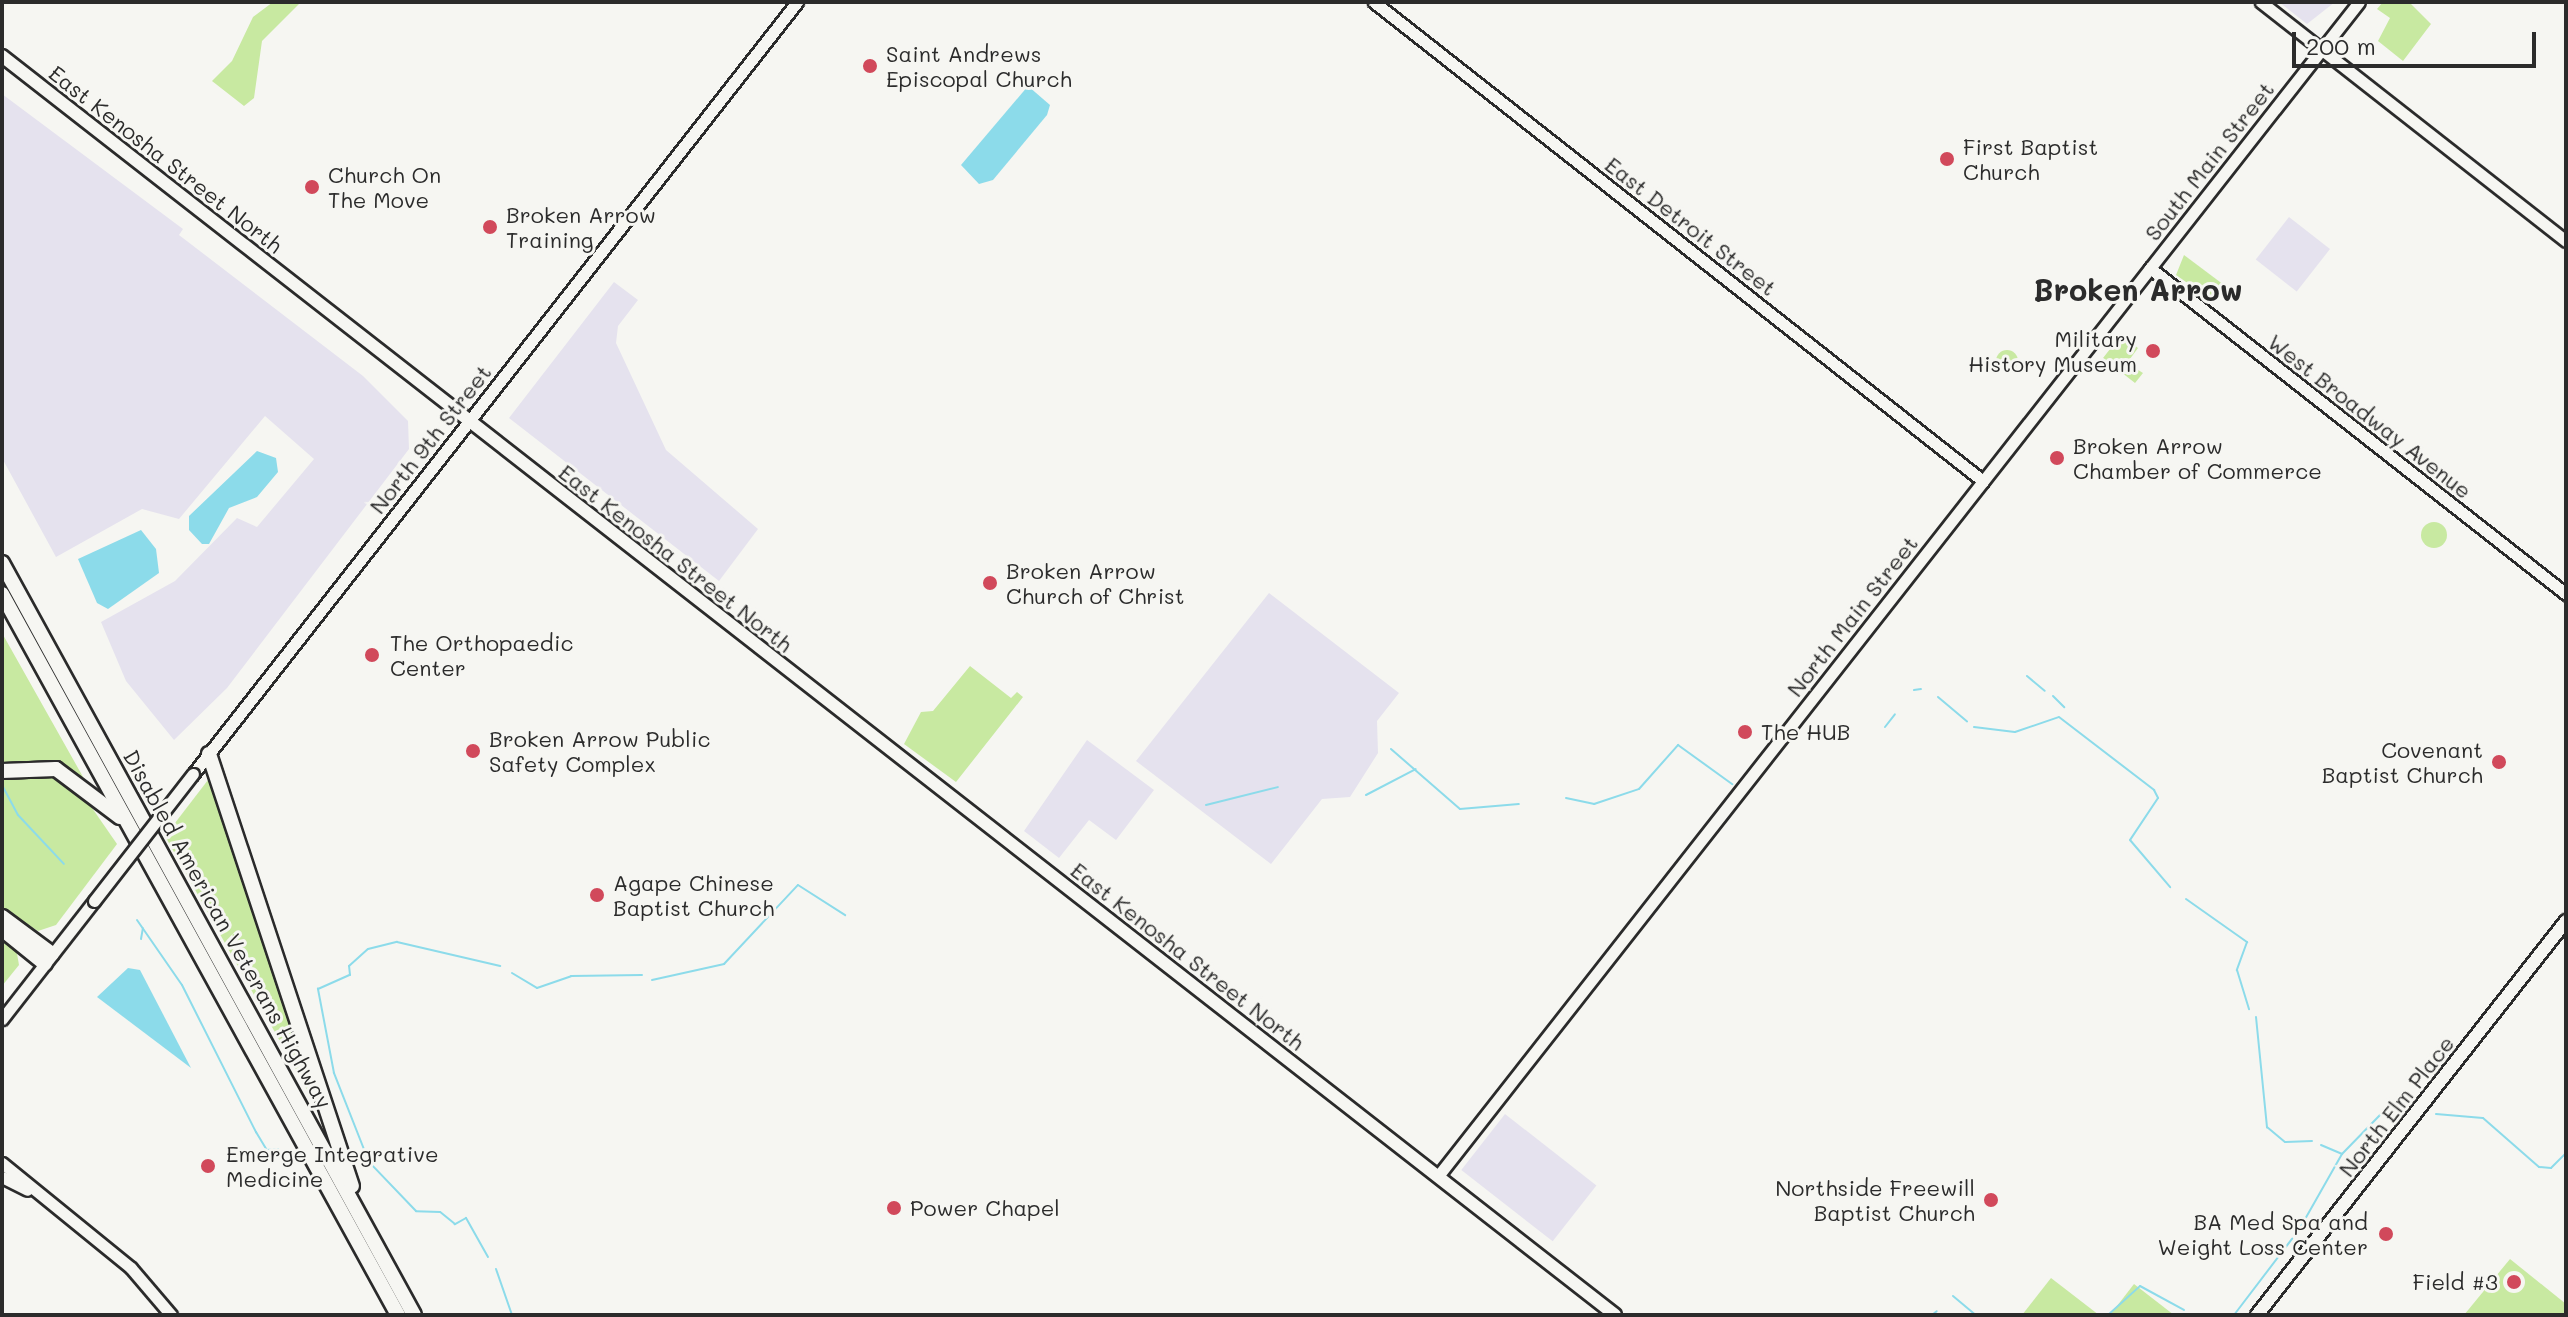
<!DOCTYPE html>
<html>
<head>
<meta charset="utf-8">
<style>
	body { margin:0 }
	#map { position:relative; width:2568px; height:1317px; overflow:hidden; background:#f6f6f2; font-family:Mali,sans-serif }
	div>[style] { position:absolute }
	.built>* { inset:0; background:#e5e2ee; transform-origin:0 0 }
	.green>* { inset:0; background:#c8e9a1 }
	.round { border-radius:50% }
	.water>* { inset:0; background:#8cdbea }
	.stream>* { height:2px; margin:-1px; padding:0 1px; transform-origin:1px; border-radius:1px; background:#8cdbea }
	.roads { filter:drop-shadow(2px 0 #2b2b2b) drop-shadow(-2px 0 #2b2b2b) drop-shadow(0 2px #2b2b2b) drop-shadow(0 -2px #2b2b2b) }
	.secondary>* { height:11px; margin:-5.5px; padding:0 5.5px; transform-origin:5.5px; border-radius:5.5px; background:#f6f6f2 }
	.primary>* { height:12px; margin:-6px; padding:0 6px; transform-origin:6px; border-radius:6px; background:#f6f6f2 }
	.highway>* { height:14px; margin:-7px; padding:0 7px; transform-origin:7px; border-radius:7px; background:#f6f6f2 }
	.bridges { filter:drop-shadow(2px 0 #2b2b2b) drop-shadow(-2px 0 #2b2b2b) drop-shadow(0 2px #2b2b2b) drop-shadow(0 -2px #2b2b2b) }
	.secondary-bridge>* { height:11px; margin:-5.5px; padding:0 5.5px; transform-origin:5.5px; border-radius:5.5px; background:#f6f6f2 }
	.dots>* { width:22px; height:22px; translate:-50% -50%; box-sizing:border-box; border:4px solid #f6f6f2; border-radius:50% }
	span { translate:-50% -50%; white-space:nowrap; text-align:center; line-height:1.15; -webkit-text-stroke:6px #f6f6f2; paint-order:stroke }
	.poi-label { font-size:22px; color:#2b2b2b }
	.left { translate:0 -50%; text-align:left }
	.right { translate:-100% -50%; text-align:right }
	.street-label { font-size:22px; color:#2b2b2b }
	.district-label { font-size:30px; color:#2b2b2b; font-weight:700 }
	.frame { position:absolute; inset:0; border:4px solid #2b2b2b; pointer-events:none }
	.scale { position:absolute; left:2292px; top:32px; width:244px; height:36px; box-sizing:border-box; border:4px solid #2b2b2b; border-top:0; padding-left:10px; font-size:24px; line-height:28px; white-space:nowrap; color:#2b2b2b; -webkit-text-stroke:6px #f6f6f2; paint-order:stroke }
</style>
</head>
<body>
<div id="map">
	<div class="built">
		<i style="clip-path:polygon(2279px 2px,2335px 2px,2307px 24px)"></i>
		<i style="clip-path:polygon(2px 94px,183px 229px,179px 235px,363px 376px,408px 421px,409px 449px,227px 688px,174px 740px,126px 681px,101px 622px,175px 581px,237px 518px,257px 527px,314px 459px,265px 416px,179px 519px,142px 509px,56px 557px,2px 458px)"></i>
		<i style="left:2289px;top:217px;width:52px;height:54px;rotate:38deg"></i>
		<i style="clip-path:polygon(614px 282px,638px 300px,618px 326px,616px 343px,666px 450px,758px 529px,719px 581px,509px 418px)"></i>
		<i style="clip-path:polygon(1269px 593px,1399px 693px,1377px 721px,1378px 753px,1350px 797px,1322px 799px,1271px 864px,1136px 761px)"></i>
		<i style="clip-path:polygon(1087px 740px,1154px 790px,1116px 840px,1089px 820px,1059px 858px,1024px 831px)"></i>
		<i style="left:1505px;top:1114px;width:116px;height:71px;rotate:38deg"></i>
	</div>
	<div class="green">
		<i style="clip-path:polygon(273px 2px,301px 2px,262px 41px,254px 98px,244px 106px,212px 81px,232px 61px,253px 17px)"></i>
		<i style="clip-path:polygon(2383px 2px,2409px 2px,2431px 24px,2403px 61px,2378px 41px,2390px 18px,2377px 9px)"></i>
		<i style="clip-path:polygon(2184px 255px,2224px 285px,2212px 300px,2176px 275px)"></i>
		<i style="clip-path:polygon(2121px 335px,2138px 348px,2127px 363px,2143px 373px,2135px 383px,2103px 358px)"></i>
		<i class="round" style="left:1996px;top:350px;width:22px;height:22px"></i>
		<i class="round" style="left:2421px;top:522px;width:26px;height:26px"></i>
		<i style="clip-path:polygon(2px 633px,87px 784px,53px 764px,2px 767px)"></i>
		<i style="clip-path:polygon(970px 666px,1011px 698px,1017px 692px,1023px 697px,956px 782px,904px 744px,921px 712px,933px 711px)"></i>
		<i style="clip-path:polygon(40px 772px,81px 792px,117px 844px,56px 925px,38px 931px,2px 908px,2px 780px)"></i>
		<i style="clip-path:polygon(208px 780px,215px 795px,314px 1102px,165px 836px)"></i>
		<i style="clip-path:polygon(2px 938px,16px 948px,19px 965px,2px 986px)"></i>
		<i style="clip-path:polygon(2510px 1259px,2566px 1304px,2566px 1315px,2464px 1315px)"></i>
		<i style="clip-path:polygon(2051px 1278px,2099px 1315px,2022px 1315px)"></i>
		<i style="clip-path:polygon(2134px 1284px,2174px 1315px,2110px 1315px)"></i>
	</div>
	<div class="water">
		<i style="clip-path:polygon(1028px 86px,1050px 105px,1047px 115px,993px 180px,979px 184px,961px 165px)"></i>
		<i style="clip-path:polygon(257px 451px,276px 458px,278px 472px,257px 497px,229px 508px,209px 544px,202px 544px,189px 530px,189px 516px)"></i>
		<i style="clip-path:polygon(141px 530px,156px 549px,159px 573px,108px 609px,97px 603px,78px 559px)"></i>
		<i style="clip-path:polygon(128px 968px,140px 970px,191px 1068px,97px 997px)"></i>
	</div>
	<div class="stream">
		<i style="left:2027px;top:676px;width:23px;rotate:40deg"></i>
		<i style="left:1914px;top:690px;width:7px;rotate:-8deg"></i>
		<i style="left:2053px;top:696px;width:16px;rotate:45deg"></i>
		<i style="left:1938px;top:697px;width:38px;rotate:40deg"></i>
		<i style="left:1885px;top:727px;width:16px;rotate:-52deg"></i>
		<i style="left:1974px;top:727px;width:41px;rotate:7deg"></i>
		<i style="left:2015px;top:732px;width:46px;rotate:-18.8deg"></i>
		<i style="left:2059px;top:717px;width:120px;rotate:37.5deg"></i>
		<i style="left:2154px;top:790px;width:9px;rotate:63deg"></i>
		<i style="left:2158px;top:798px;width:50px;rotate:123.7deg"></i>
		<i style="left:2130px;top:840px;width:62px;rotate:49.6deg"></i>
		<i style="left:1391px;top:749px;width:91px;rotate:41deg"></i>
		<i style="left:1460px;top:809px;width:59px;rotate:-4.8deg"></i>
		<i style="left:2px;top:785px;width:34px;rotate:62deg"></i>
		<i style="left:18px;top:815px;width:67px;rotate:46.8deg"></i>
		<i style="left:1366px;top:795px;width:56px;rotate:-27.5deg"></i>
		<i style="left:1566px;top:798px;width:29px;rotate:12deg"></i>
		<i style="left:1594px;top:804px;width:47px;rotate:-18.4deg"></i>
		<i style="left:1639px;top:789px;width:59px;rotate:-48.4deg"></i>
		<i style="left:1678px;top:745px;width:67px;rotate:35.8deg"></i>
		<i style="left:1206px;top:805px;width:74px;rotate:-14deg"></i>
		<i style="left:2186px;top:899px;width:75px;rotate:35.2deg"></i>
		<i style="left:2247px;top:942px;width:30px;rotate:110deg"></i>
		<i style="left:2237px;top:970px;width:41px;rotate:72.9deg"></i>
		<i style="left:137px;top:920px;width:79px;rotate:55.3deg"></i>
		<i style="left:182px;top:985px;width:165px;rotate:63.3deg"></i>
		<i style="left:256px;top:1132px;width:21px;rotate:59deg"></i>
		<i style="left:267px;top:1150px;width:11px;rotate:-5deg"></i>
		<i style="left:141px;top:939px;width:11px;rotate:-80deg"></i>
		<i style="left:512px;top:973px;width:29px;rotate:31deg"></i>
		<i style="left:537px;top:988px;width:36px;rotate:-19deg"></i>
		<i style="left:571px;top:976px;width:71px;rotate:-0.8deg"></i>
		<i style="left:652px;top:980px;width:74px;rotate:-12.5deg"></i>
		<i style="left:724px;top:964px;width:108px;rotate:-46.9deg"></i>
		<i style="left:798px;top:885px;width:56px;rotate:32.6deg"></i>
		<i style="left:2256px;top:1017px;width:111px;rotate:84.3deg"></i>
		<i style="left:2267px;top:1127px;width:23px;rotate:40deg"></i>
		<i style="left:2285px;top:1142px;width:27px;rotate:-2deg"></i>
		<i style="left:2436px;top:1114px;width:47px;rotate:4.9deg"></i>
		<i style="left:2483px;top:1118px;width:74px;rotate:41.2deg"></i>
		<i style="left:2539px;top:1167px;width:12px;rotate:5deg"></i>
		<i style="left:2551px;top:1168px;width:21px;rotate:-45deg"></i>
		<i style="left:2321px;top:1145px;width:23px;rotate:23deg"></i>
		<i style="left:2300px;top:1228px;width:85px;rotate:-60.4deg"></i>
		<i style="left:2342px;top:1154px;width:60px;rotate:-45.7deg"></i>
		<i style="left:2384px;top:1111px;width:13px;rotate:-4deg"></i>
		<i style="left:488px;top:1257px;width:45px;rotate:-119.4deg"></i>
		<i style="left:466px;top:1218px;width:13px;rotate:151deg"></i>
		<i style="left:455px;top:1224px;width:19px;rotate:-141deg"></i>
		<i style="left:440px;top:1212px;width:24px;rotate:-178deg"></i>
		<i style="left:416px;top:1211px;width:68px;rotate:-133.8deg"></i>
		<i style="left:369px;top:1162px;width:96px;rotate:-111.5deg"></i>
		<i style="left:334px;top:1073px;width:86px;rotate:-100.8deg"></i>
		<i style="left:318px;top:989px;width:35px;rotate:-24deg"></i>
		<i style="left:350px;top:975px;width:9px;rotate:-96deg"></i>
		<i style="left:349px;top:966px;width:25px;rotate:-42deg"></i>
		<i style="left:368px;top:949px;width:30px;rotate:-14deg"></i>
		<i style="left:397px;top:942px;width:106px;rotate:13.1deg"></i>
		<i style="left:496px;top:1269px;width:49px;rotate:70.8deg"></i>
		<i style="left:1953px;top:1296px;width:30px;rotate:40deg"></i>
		<i style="left:1932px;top:1315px;width:6px;rotate:-39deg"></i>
		<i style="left:2108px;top:1315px;width:43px;rotate:-42.2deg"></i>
		<i style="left:2140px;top:1286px;width:50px;rotate:28.6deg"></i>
		<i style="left:2234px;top:1315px;width:96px;rotate:-52.7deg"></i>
	</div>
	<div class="roads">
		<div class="secondary">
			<i style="left:1374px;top:2px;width:775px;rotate:38.19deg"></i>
			<i style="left:2261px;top:2px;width:387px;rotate:38.1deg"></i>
			<i style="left:2150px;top:268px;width:529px;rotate:38.08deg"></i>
			<i style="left:193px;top:774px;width:980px;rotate:-51.96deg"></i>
			<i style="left:2px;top:1019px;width:150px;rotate:-52.1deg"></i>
			<i style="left:2px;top:1163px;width:166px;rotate:39.1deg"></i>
			<i style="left:131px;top:1268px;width:62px;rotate:49.6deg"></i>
			<i style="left:1438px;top:1176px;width:1492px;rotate:-51.89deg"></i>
			<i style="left:2px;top:1177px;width:28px;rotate:27deg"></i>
		</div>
		<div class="primary">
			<i style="left:2px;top:56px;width:2046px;rotate:37.97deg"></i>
			<i style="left:2257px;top:1315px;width:501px;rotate:-51.89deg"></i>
		</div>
		<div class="highway">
			<i style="left:2px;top:563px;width:857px;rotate:61.28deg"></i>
			<i style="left:2px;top:594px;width:823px;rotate:61.22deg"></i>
			<i style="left:209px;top:754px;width:455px;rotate:71.7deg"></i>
			<i style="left:2px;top:771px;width:54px;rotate:-2.1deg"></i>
			<i style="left:56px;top:769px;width:80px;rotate:36.9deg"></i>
			<i style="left:2px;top:917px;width:62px;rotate:36.5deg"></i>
			<i style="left:2px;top:929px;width:55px;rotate:39.1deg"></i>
		</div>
	</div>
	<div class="bridges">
		<div class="secondary-bridge">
			<i style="left:94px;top:901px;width:161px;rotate:-52.1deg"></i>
		</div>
	</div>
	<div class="dots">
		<i style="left:870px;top:66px;background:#d1495b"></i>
		<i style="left:1947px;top:159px;background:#d1495b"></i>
		<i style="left:312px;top:187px;background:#d1495b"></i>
		<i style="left:490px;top:227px;background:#d1495b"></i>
		<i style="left:2153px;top:351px;background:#d1495b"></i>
		<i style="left:2057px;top:458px;background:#d1495b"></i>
		<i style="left:990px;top:583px;background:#d1495b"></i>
		<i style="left:372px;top:655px;background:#d1495b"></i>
		<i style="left:1745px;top:732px;background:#d1495b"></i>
		<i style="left:473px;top:751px;background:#d1495b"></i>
		<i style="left:2499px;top:762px;background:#d1495b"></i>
		<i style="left:597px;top:895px;background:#d1495b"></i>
		<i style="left:208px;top:1166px;background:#d1495b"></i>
		<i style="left:1991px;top:1200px;background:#d1495b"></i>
		<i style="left:894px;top:1208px;background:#d1495b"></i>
		<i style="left:2386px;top:1234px;background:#d1495b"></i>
		<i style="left:2514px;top:1282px;background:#d1495b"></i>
	</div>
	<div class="poi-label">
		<span class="left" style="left:886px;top:66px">Saint Andrews<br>Episcopal Church</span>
		<span class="left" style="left:1963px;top:159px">First Baptist<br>Church</span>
		<span class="left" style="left:328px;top:187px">Church On<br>The Move</span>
		<span class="left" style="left:506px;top:227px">Broken Arrow<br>Training</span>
		<span class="right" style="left:2137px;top:351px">Military<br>History Museum</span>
		<span class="left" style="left:2073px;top:458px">Broken Arrow<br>Chamber of Commerce</span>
		<span class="left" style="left:1006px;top:583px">Broken Arrow<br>Church of Christ</span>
		<span class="left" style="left:390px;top:655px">The Orthopaedic<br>Center</span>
		<span class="left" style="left:1761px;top:732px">The HUB</span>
		<span class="left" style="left:489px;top:751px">Broken Arrow Public<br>Safety Complex</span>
		<span class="right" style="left:2483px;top:762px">Covenant<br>Baptist Church</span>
		<span class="left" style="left:613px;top:895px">Agape Chinese<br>Baptist Church</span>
		<span class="left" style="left:226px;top:1166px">Emerge Integrative<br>Medicine</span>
		<span class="right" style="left:1975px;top:1200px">Northside Freewill<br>Baptist Church</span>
		<span class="left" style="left:910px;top:1208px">Power Chapel</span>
		<span class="right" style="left:2368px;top:1234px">BA Med Spa and<br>Weight Loss Center</span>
		<span class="right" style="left:2498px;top:1282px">Field #3</span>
	</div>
	<div class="street-label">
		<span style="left:166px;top:159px;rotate:38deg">East Kenosha Street North</span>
		<span style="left:2209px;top:161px;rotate:-52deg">South Main Street</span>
		<span style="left:1691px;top:226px;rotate:38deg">East Detroit Street</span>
		<span style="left:2370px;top:416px;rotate:38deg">West Broadway Avenue</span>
		<span style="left:430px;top:439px;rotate:-52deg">North 9th Street</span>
		<span style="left:676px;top:558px;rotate:38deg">East Kenosha Street North</span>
		<span style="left:1852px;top:616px;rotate:-52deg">North Main Street</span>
		<span style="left:228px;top:929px;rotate:61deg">Disabled American Veterans Highway</span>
		<span style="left:1188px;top:956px;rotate:38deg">East Kenosha Street North</span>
		<span style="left:2396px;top:1106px;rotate:-52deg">North Elm Place</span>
	</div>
	<div class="district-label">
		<span style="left:2138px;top:289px">Broken Arrow</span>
	</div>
	<div class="frame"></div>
	<div class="scale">200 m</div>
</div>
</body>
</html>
